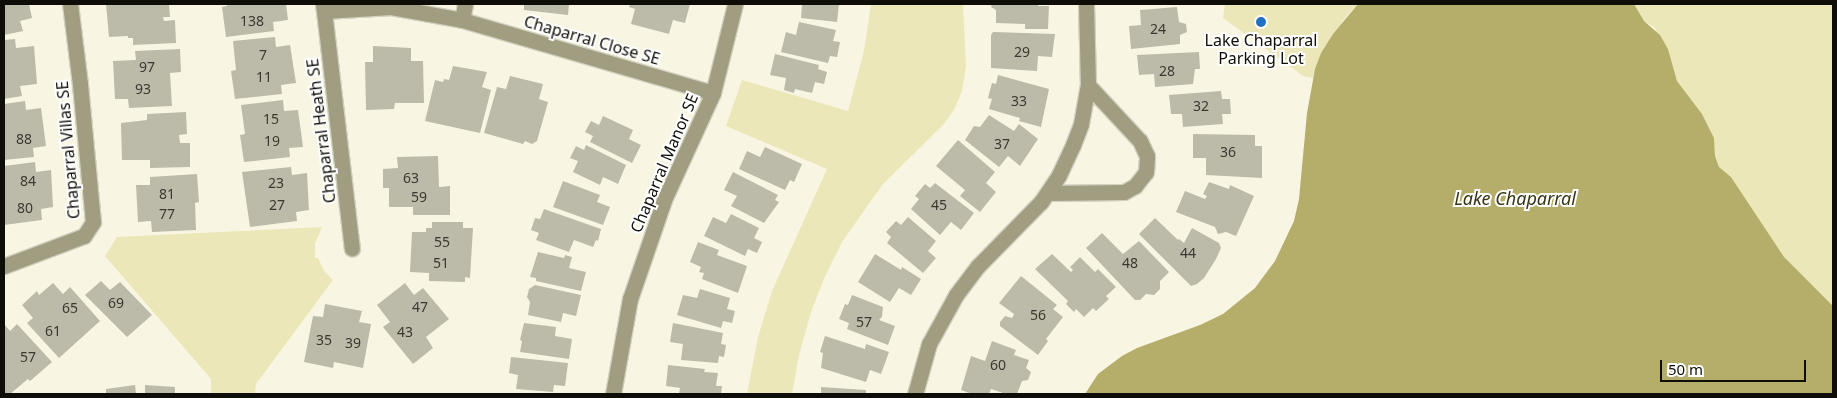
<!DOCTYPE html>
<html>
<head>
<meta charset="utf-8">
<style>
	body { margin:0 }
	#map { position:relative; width:1837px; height:398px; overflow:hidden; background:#f8f6e3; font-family:"Noto Sans",sans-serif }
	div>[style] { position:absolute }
	.green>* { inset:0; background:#ece7b9 }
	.water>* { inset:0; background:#b5ad6a }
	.building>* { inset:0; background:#bcbaa9 }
	.roads { filter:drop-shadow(1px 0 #d3d1c0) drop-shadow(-1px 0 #d3d1c0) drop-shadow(0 1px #d3d1c0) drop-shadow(0 -1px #d3d1c0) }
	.minor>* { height:15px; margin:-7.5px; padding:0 7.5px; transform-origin:7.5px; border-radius:7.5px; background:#a09d81 }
	.dots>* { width:14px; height:14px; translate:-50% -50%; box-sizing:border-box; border:2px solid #fff; border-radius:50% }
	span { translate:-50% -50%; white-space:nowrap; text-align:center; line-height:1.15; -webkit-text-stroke:4px #fff; paint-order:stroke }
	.number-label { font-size:14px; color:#3a3830 }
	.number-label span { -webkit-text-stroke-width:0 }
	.street-label { font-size:16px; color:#0e0d07 }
	.poi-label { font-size:16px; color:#0e0d07 }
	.water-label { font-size:18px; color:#383416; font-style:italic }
	.frame { position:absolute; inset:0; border:5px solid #0e0d07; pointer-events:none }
	.scale { position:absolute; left:1660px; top:360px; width:146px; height:22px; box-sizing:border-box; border:2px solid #0e0d07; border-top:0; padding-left:6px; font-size:15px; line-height:18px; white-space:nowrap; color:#0e0d07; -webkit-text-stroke:4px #fff; paint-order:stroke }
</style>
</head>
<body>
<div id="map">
	<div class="green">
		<i style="clip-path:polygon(871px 4px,963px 4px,966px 66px,962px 91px,955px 108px,944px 124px,883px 184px,842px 242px,826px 274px,812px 309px,799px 355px,792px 394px,747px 394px,758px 337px,772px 291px,827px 169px,726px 126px,742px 80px,848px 111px,864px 51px)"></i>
		<i style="clip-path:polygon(1225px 4px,1358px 4px,1348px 14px,1321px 53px,1313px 78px,1303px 76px,1223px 18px)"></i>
		<i style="clip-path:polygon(1634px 4px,1833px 4px,1833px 306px,1784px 258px,1731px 177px,1719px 167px,1715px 156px,1714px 138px,1702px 114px,1677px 81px,1668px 49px,1654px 27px,1644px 21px)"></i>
		<i style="clip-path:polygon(322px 227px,315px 244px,315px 258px,318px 258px,325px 272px,333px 280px,256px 384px,255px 394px,211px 394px,211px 379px,105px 256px,117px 237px)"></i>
	</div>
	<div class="water">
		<i style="clip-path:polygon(1358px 4px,1634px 4px,1644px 21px,1660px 35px,1668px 49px,1677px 81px,1702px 114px,1714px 138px,1715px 156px,1719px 167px,1731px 177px,1784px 257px,1833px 306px,1833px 394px,1085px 394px,1098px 374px,1122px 356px,1137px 348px,1200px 325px,1223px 314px,1255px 288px,1275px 261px,1294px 221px,1299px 199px,1307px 113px,1315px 69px,1321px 53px,1333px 34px)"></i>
	</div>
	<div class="building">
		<i style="clip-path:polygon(4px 4px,29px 4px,32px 18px,20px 21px,23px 31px,4px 35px)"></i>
		<i style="clip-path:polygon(106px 4px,169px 4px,170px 17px,163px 17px,164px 21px,175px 20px,176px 43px,133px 45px,133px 38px,128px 38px,128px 36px,109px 37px)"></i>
		<i style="clip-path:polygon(227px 4px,286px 4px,288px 20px,273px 22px,274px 31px,226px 37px,222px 7px,227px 6px)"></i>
		<i style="clip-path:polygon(524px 4px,569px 4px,568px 15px,524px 10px)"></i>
		<i style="clip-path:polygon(630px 4px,690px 4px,685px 23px,673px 20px,669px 34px,631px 24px,635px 9px,629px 7px)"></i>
		<i style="clip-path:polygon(802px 4px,839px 4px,837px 22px,801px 18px)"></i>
		<i style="clip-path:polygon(992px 4px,1038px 4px,1038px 6px,1049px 6px,1048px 29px,1025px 29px,1025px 24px,996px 23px,996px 10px,991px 7px)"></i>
		<i style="clip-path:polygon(1177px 7px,1179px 22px,1186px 24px,1187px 32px,1180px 35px,1180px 44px,1131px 49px,1129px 26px,1141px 25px,1140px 10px)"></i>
		<i style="clip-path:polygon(799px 22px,836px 30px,833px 41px,840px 42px,837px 57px,830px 56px,828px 63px,781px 52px,786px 32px,796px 35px)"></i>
		<i style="clip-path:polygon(993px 32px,1055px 34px,1052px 57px,1038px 56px,1037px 71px,991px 68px,991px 35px)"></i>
		<i style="clip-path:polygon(275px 37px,276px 47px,290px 45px,296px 83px,281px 85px,282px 94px,235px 99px,231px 71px,236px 70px,233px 41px)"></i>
		<i style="clip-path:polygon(15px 39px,16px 48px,34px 46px,37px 84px,20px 86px,22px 96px,4px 99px,4px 40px)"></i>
		<i style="clip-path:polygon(373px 46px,411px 48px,411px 61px,423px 61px,424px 103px,395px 103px,394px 109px,366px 110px,365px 62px,373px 62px)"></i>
		<i style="clip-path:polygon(180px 49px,181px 72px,170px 73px,172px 106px,129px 108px,128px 99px,115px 99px,113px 61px,136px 60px,135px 51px)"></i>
		<i style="clip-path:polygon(1199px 52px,1200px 69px,1195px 69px,1193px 84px,1155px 87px,1154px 74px,1139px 75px,1137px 55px)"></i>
		<i style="clip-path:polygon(775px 54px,819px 65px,818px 69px,827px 72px,824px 84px,815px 82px,812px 93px,795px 89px,794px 93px,784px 90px,786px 78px,770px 75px)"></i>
		<i style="clip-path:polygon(453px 66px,487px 72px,482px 87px,491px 90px,480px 133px,425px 121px,435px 80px,443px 82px,444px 79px,449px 80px)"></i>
		<i style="clip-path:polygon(998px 75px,1049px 89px,1041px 127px,1019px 121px,1020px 118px,989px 109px,992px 99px,988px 98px,992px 83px,996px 84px)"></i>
		<i style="clip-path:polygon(510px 76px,543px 84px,539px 99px,548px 102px,537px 141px,532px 144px,525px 141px,523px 144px,484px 133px,497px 87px,506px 89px)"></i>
		<i style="clip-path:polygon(1221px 91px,1222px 99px,1230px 99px,1231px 114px,1222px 114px,1223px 124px,1183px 127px,1182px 114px,1171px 114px,1169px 95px)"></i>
		<i style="clip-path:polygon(283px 100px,284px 111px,298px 110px,303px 147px,289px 148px,290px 157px,244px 162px,240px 135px,245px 134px,241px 105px)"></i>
		<i style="clip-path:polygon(25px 101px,26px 110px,41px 108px,46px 146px,33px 148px,34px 157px,4px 160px,4px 104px)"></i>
		<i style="clip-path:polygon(186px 112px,187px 134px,179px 135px,180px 143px,190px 143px,190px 167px,150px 168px,150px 160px,122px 160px,121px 123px,147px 120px,147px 114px)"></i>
		<i style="clip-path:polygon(989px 115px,1014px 131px,1019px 124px,1038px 139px,1020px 166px,1008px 156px,999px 167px,965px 140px,974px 126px,980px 127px)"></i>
		<i style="clip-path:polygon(603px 116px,633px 130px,629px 139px,641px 145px,632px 163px,590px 142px,593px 136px,585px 132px,591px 121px,599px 125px)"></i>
		<i style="clip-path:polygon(1193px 134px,1255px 135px,1255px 146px,1262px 146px,1262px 178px,1206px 175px,1206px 158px,1193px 158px)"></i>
		<i style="clip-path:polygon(958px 140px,995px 172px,986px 183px,996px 192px,980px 212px,960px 196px,965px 190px,936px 166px)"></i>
		<i style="clip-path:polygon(586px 145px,626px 165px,618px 184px,603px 177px,600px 185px,573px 172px,578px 161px,570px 158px,576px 146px,584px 150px)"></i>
		<i style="clip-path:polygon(765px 147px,802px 164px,794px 182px,790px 180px,785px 190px,739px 169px,747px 151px,760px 157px)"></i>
		<i style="clip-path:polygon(438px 156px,439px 187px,450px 186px,450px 215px,413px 215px,413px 207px,389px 207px,389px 188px,383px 188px,383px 169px,398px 168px,397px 157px)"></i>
		<i style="clip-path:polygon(35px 162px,36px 172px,51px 170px,53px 207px,41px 209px,42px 220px,4px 225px,4px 166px)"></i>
		<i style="clip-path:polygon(291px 167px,292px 175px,307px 173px,309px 210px,296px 212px,297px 221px,250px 227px,242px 172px)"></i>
		<i style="clip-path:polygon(733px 172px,778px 195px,775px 200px,779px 202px,764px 223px,731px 206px,737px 196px,724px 190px)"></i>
		<i style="clip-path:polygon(197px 174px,199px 202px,195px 203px,196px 230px,152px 232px,151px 221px,138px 222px,136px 185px,150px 185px,150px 177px)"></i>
		<i style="clip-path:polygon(563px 181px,600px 195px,597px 202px,610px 207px,603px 225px,553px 207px)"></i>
		<i style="clip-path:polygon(1209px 182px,1229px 189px,1230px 185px,1254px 196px,1236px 236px,1226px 232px,1218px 234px,1215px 227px,1176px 212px,1185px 191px,1205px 199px,1207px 196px,1203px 194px)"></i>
		<i style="clip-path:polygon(935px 183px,974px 213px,961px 230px,951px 222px,940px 235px,911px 209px,919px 199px,915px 196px,925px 184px,930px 188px)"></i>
		<i style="clip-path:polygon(544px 209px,601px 229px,598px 241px,596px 240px,593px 247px,574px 240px,569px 252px,536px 240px,539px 233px,531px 230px,535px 218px,540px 219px)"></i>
		<i style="clip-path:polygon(731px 214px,759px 228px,754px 238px,762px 242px,757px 253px,748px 249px,745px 256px,704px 236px,713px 217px,726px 223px)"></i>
		<i style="clip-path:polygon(908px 217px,936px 241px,928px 251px,936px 258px,923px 273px,887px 243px,891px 237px,886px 232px,896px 221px,901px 225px)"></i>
		<i style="clip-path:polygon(1155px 218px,1178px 240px,1179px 239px,1184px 243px,1192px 228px,1219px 243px,1221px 248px,1216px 259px,1204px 278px,1197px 284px,1191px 286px,1139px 234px)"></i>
		<i style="clip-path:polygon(432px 222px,463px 222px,463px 228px,473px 228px,470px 278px,465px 277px,465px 282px,429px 281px,429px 273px,410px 272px,412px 232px,426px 232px,426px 228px,432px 228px)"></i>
		<i style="clip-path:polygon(1102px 233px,1123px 254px,1139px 241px,1169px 272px,1160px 281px,1160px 289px,1154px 295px,1146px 294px,1140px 300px,1135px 300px,1086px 248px)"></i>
		<i style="clip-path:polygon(698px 242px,719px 250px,717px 255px,747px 266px,738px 293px,702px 279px,704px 273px,699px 272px,701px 267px,690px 262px)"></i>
		<i style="clip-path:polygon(538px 252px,564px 258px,565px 255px,572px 257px,569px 268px,586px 272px,581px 291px,536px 281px,536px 278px,530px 277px)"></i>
		<i style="clip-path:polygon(875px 254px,901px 270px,902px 267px,921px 279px,911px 295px,899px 288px,890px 302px,858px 282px)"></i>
		<i style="clip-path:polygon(1052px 254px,1071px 272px,1073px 270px,1070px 267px,1080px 257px,1095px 272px,1098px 269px,1116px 287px,1106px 296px,1109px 299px,1096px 311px,1093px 308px,1084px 317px,1076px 309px,1074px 312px,1066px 304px,1068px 301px,1035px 269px)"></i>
		<i style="clip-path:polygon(1021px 276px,1057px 305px,1053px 309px,1063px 317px,1046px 339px,1048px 341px,1038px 355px,1000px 326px,1000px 322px,1005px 316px,1012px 318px,1014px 314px,999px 303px)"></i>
		<i style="clip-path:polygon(101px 281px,110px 290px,120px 282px,152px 315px,127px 337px,85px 295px)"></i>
		<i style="clip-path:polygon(53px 283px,63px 294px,70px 287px,100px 321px,59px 358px,27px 323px,33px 318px,22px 305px,37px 291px,39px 295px)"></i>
		<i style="clip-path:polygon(405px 283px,414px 295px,423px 288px,449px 319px,426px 337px,433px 348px,413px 364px,383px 327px,390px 322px,377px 305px)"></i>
		<i style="clip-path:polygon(535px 285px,581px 295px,576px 316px,563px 313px,561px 322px,528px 315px,530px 302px,527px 297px,529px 289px)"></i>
		<i style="clip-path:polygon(700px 289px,730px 298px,727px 309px,735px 311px,732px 323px,723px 321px,721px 328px,677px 315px,683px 295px,697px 298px)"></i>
		<i style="clip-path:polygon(852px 295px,883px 307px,882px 317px,879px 320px,895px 326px,888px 345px,847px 329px,849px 323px,839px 319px,845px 304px,848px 305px)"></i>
		<i style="clip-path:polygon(325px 304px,362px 311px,359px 322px,371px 324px,363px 368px,334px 362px,333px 368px,304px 362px,313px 316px,323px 317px)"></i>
		<i style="clip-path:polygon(524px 323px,556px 327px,555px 336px,572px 339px,569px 359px,520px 352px,522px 341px,520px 340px)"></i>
		<i style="clip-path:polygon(673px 323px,723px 333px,721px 344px,726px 345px,724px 357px,719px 356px,718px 363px,681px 360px,683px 344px,670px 342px)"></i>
		<i style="clip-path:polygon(4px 324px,10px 331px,17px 324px,52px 362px,30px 381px,28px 379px,10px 394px,4px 393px)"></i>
		<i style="clip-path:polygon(825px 336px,865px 349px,866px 344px,889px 352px,881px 374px,870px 370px,866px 382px,821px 368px,823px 353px,820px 352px)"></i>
		<i style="clip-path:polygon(992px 341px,1016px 350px,1014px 355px,1029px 360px,1026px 368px,1031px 372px,1028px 380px,1022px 381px,1017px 394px,1003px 393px,991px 389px,989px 394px,972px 394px,961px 390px,971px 356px,985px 361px)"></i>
		<i style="clip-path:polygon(511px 357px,568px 363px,565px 386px,554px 385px,553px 392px,516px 389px,518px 375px,509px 373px)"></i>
		<i style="clip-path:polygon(668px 365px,705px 369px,704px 372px,718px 373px,716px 386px,722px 386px,721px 394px,679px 394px,680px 388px,666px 386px)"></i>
		<i style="clip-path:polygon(135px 385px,136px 394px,106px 394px,106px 389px)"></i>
		<i style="clip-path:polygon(145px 385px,175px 387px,175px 394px,145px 394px)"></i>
		<i style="clip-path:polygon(821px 387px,866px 390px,866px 394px,821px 394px)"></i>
	</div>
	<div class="roads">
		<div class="minor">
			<i style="left:323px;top:4px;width:7px;rotate:82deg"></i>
			<i style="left:324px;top:11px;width:67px;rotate:-3.4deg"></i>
			<i style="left:391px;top:7px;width:72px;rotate:10.4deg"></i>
			<i style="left:462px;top:20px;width:16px;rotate:-79deg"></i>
			<i style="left:324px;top:11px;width:239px;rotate:83.3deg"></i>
			<i style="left:462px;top:20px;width:261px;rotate:16.2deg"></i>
			<i style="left:1048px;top:193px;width:76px;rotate:-0.8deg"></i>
			<i style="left:1124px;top:192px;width:13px;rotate:-29deg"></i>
			<i style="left:1135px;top:186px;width:18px;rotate:-52deg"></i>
			<i style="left:1146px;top:172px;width:16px;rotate:-86deg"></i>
			<i style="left:1147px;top:156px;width:17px;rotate:-115deg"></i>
			<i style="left:1140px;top:141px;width:76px;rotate:-132.9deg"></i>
			<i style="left:4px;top:266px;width:85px;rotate:-20.6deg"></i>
			<i style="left:84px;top:236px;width:17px;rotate:-57deg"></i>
			<i style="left:93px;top:222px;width:139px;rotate:-95.4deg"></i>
			<i style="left:80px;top:84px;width:81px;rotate:-97.1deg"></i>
			<i style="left:613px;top:394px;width:97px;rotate:-79.9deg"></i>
			<i style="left:630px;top:299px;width:105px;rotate:-71deg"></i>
			<i style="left:664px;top:200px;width:118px;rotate:-65.4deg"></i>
			<i style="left:713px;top:93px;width:92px;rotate:-76.1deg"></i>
			<i style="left:915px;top:394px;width:52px;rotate:-74.4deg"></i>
			<i style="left:929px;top:344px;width:56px;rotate:-61.1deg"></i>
			<i style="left:956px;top:295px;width:36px;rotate:-53deg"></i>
			<i style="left:978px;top:266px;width:90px;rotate:-45.5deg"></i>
			<i style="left:1041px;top:202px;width:32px;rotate:-56deg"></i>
			<i style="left:1059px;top:175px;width:33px;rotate:-65deg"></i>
			<i style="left:1073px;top:145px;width:22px;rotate:-69deg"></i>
			<i style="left:1081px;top:124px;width:40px;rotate:-80deg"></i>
			<i style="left:1088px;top:85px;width:81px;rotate:-91.4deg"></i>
		</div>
	</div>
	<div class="dots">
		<i style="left:1261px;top:22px;background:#2271c0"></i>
	</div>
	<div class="number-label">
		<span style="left:252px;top:21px">138</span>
		<span style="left:1158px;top:29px">24</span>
		<span style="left:1022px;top:52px">29</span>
		<span style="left:263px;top:55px">7</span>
		<span style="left:147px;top:67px">97</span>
		<span style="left:1167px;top:71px">28</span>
		<span style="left:264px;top:77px">11</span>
		<span style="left:143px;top:89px">93</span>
		<span style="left:1019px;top:101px">33</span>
		<span style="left:1201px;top:106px">32</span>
		<span style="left:271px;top:119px">15</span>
		<span style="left:24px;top:139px">88</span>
		<span style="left:272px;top:141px">19</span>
		<span style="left:1002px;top:144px">37</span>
		<span style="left:1228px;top:152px">36</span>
		<span style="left:411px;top:178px">63</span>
		<span style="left:28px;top:181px">84</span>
		<span style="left:276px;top:183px">23</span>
		<span style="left:167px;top:194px">81</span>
		<span style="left:419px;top:197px">59</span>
		<span style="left:277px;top:205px">27</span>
		<span style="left:939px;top:205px">45</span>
		<span style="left:25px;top:208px">80</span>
		<span style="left:167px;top:214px">77</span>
		<span style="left:442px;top:242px">55</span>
		<span style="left:1188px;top:253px">44</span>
		<span style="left:441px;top:263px">51</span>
		<span style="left:1130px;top:263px">48</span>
		<span style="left:116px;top:303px">69</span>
		<span style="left:420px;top:307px">47</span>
		<span style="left:70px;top:308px">65</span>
		<span style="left:1038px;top:315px">56</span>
		<span style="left:864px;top:322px">57</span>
		<span style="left:53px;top:331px">61</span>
		<span style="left:405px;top:332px">43</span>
		<span style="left:324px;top:340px">35</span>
		<span style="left:353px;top:343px">39</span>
		<span style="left:28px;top:357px">57</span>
		<span style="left:998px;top:365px">60</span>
	</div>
	<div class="street-label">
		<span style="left:592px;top:40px;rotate:16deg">Chaparral Close SE</span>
		<span style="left:321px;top:131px;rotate:-97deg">Chaparral Heath SE</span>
		<span style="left:68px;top:150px;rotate:-95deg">Chaparral Villas SE</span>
		<span style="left:664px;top:163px;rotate:-67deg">Chaparral Manor SE</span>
	</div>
	<div class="poi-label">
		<span style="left:1261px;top:49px">Lake Chaparral<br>Parking Lot</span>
	</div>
	<div class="water-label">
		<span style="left:1515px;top:198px">Lake Chaparral</span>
	</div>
	<div class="frame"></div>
	<div class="scale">50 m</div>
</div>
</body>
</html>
